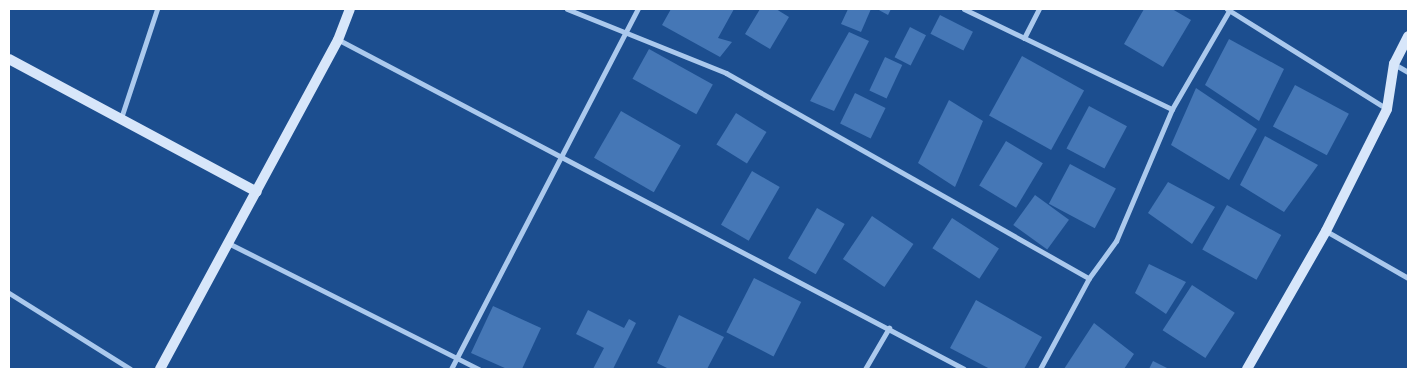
<!DOCTYPE html>
<html>
<head>
<meta charset="utf-8">
<style>
	body { margin:0 }
	#map { position:relative; width:1417px; height:378px; overflow:hidden; background:#1c4e8f; font-family:"Source Sans 3",sans-serif }
	div>[style] { position:absolute }
	.building>* { inset:0; background:#4577b6; transform-origin:0 0 }
	.street>* { height:5px; margin:-2.5px; padding:0 2.5px; transform-origin:2.5px; border-radius:2.5px; background:#abc9ed }
	.secondary>* { height:10px; margin:-5px; padding:0 5px; transform-origin:5px; border-radius:5px; background:#d7e6fa }
	span { translate:-50% -50%; white-space:nowrap; text-align:center; line-height:1.15; -webkit-text-stroke:4px #1c4e8f; paint-order:stroke }
	.frame { position:absolute; inset:0; border:10px solid #fff; pointer-events:none }
</style>
</head>
<body>
<div id="map">
	<div class="building">
		<i style="clip-path:polygon(671px 9px,734px 9px,718px 38px,732px 42px,720px 57px,662px 25px)"></i>
		<i style="clip-path:polygon(760px 9px,776px 9px,789px 17px,770px 49px,745px 34px)"></i>
		<i style="clip-path:polygon(848px 9px,871px 9px,861px 32px,841px 24px)"></i>
		<i style="clip-path:polygon(877px 9px,891px 9px,888px 15px)"></i>
		<i style="clip-path:polygon(1144px 9px,1172px 9px,1191px 20px,1163px 67px,1124px 44px)"></i>
		<i style="left:940px;top:15px;width:37px;height:21px;rotate:27deg"></i>
		<i style="left:910px;top:27px;width:18px;height:34px;rotate:27deg"></i>
		<i style="clip-path:polygon(849px 32px,869px 41px,834px 111px,810px 101px)"></i>
		<i style="clip-path:polygon(1229px 39px,1284px 69px,1259px 121px,1205px 85px)"></i>
		<i style="left:649px;top:49px;width:73px;height:34px;rotate:29deg"></i>
		<i style="left:1022px;top:56px;width:71px;height:68px;rotate:29deg"></i>
		<i style="left:885px;top:57px;width:19px;height:37px;rotate:25deg"></i>
		<i style="left:1295px;top:85px;width:61px;height:47px;rotate:28deg"></i>
		<i style="clip-path:polygon(1196px 88px,1257px 129px,1229px 180px,1171px 145px)"></i>
		<i style="left:855px;top:93px;width:34px;height:34px;rotate:26deg"></i>
		<i style="clip-path:polygon(949px 100px,983px 121px,955px 187px,918px 163px)"></i>
		<i style="left:1089px;top:106px;width:43px;height:48px;rotate:28deg"></i>
		<i style="left:621px;top:111px;width:69px;height:54px;rotate:30deg"></i>
		<i style="left:736px;top:113px;width:36px;height:37px;rotate:32deg"></i>
		<i style="clip-path:polygon(1265px 136px,1318px 165px,1284px 212px,1240px 185px)"></i>
		<i style="left:1006px;top:141px;width:43px;height:52px;rotate:31deg"></i>
		<i style="left:1070px;top:164px;width:52px;height:45px;rotate:28deg"></i>
		<i style="left:752px;top:171px;width:32px;height:62px;rotate:30deg"></i>
		<i style="clip-path:polygon(1168px 182px,1215px 207px,1192px 244px,1148px 213px)"></i>
		<i style="left:1035px;top:195px;width:42px;height:37px;rotate:36deg"></i>
		<i style="left:1227px;top:205px;width:62px;height:51px;rotate:29deg"></i>
		<i style="left:817px;top:208px;width:32px;height:58px;rotate:30deg"></i>
		<i style="left:872px;top:216px;width:50px;height:52px;rotate:34deg"></i>
		<i style="left:952px;top:218px;width:56px;height:36px;rotate:33deg"></i>
		<i style="clip-path:polygon(1149px 264px,1186px 282px,1166px 314px,1135px 293px)"></i>
		<i style="left:754px;top:278px;width:53px;height:61px;rotate:27deg"></i>
		<i style="left:1192px;top:285px;width:51px;height:54px;rotate:33deg"></i>
		<i style="clip-path:polygon(976px 300px,1042px 337px,1024px 369px,990px 369px,950px 348px)"></i>
		<i style="clip-path:polygon(493px 306px,541px 328px,522px 369px,507px 369px,471px 353px)"></i>
		<i style="clip-path:polygon(588px 310px,624px 328px,629px 319px,636px 323px,613px 369px,593px 369px,604px 348px,576px 334px)"></i>
		<i style="clip-path:polygon(679px 315px,724px 337px,707px 369px,669px 369px,657px 363px)"></i>
		<i style="clip-path:polygon(1094px 323px,1134px 354px,1124px 369px,1064px 369px)"></i>
		<i style="clip-path:polygon(1153px 361px,1169px 369px,1149px 369px)"></i>
	</div>
	<div class="street">
		<i style="left:567px;top:9px;width:171px;rotate:21.9deg"></i>
		<i style="left:726px;top:73px;width:417px;rotate:29.5deg"></i>
		<i style="left:964px;top:9px;width:231px;rotate:25.7deg"></i>
		<i style="left:1227px;top:9px;width:189px;rotate:32deg"></i>
		<i style="left:1024px;top:38px;width:33px;rotate:-63deg"></i>
		<i style="left:339px;top:40px;width:706px;rotate:27.76deg"></i>
		<i style="left:1394px;top:64px;width:16px;rotate:30deg"></i>
		<i style="left:121px;top:118px;width:115px;rotate:-71.7deg"></i>
		<i style="left:1326px;top:231px;width:95px;rotate:29.8deg"></i>
		<i style="left:230px;top:244px;width:279px;rotate:26.7deg"></i>
		<i style="left:9px;top:293px;width:143px;rotate:32.1deg"></i>
		<i style="left:451px;top:369px;width:406px;rotate:-62.6deg"></i>
		<i style="left:865px;top:369px;width:48px;rotate:-59.7deg"></i>
		<i style="left:1040px;top:369px;width:103px;rotate:-61.7deg"></i>
		<i style="left:1089px;top:278px;width:46px;rotate:-53.9deg"></i>
		<i style="left:1116px;top:241px;width:143px;rotate:-67deg"></i>
		<i style="left:1172px;top:109px;width:116px;rotate:-59.9deg"></i>
	</div>
	<div class="secondary">
		<i style="left:9px;top:59px;width:281px;rotate:28.2deg"></i>
		<i style="left:160px;top:369px;width:374px;rotate:-61.6deg"></i>
		<i style="left:338px;top:40px;width:33px;rotate:-69deg"></i>
		<i style="left:1247px;top:369px;width:159px;rotate:-60.2deg"></i>
		<i style="left:1326px;top:231px;width:136px;rotate:-63.4deg"></i>
		<i style="left:1387px;top:109px;width:46px;rotate:-81.2deg"></i>
		<i style="left:1394px;top:64px;width:31px;rotate:-63deg"></i>
	</div>
	<div class="frame"></div>
</div>
</body>
</html>
